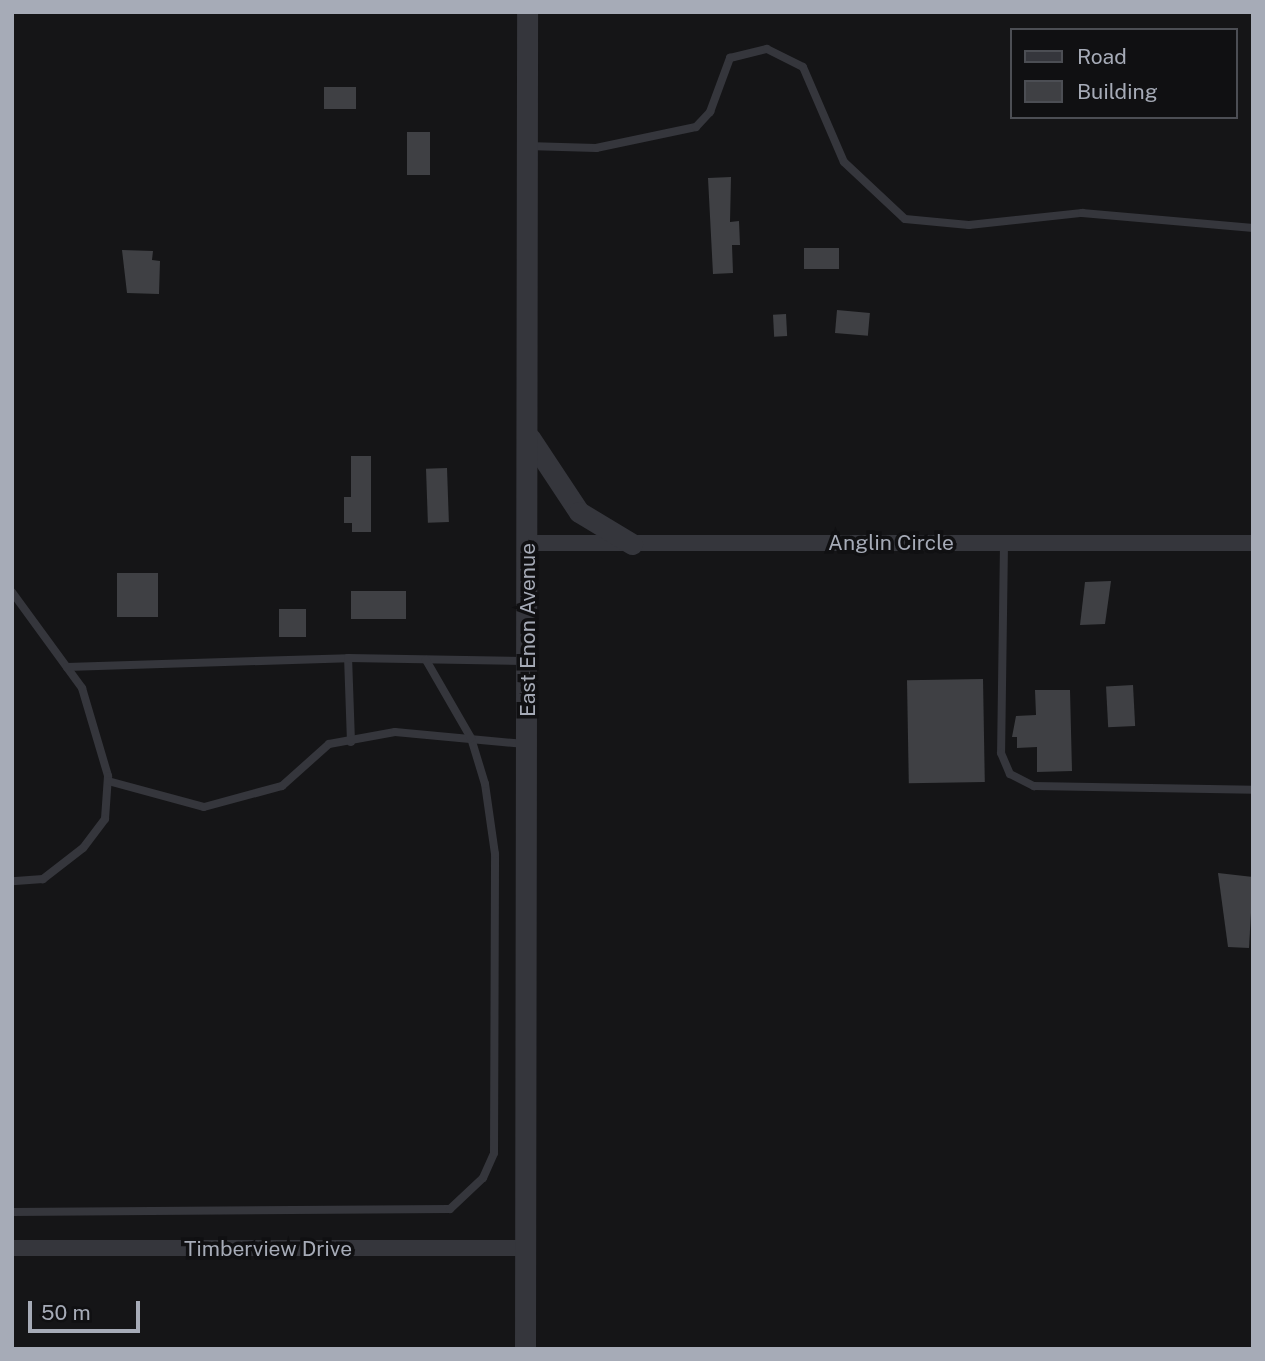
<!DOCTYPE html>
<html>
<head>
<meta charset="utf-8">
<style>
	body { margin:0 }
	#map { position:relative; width:1265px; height:1361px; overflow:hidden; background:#151517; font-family:"Public Sans",sans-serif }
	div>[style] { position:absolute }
	.building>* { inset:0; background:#3f4044; transform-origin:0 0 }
	.service>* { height:8px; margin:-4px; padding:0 4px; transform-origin:4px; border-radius:4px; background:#35363c }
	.minor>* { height:16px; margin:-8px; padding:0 8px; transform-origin:8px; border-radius:8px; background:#35363c }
	.tertiary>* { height:21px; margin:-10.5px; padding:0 10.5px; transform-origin:10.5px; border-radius:10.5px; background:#35363c }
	span { translate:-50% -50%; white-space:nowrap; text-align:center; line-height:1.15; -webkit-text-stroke:7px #101012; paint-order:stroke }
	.street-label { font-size:21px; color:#a6abb7 }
	.frame { position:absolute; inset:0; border:14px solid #a6abb7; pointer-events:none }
	.legend { position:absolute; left:1010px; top:28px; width:228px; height:91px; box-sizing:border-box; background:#101012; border:2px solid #4c4e54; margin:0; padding:9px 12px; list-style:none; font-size:21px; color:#a6abb7 }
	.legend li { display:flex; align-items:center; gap:14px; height:35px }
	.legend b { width:35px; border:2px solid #4c4e54 }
	.scale { position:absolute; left:28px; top:1301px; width:112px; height:32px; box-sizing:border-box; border:4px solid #a6abb7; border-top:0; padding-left:9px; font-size:21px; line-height:24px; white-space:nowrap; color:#a6abb7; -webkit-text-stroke:5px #101012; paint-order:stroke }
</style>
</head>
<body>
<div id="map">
	<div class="building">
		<i style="left:356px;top:87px;width:22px;height:32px;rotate:90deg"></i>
		<i style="left:430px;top:132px;width:43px;height:23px;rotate:90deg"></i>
		<i style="clip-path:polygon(731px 177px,730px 222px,739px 221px,740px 245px,732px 245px,733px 273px,713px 274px,708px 178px)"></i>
		<i style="left:839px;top:248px;width:21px;height:35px;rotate:90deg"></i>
		<i style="clip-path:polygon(122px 250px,153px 251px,152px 260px,160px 261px,159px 294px,127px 293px)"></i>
		<i style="left:837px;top:310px;width:33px;height:23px;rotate:5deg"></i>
		<i style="left:786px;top:314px;width:22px;height:13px;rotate:87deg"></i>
		<i style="clip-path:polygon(351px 456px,371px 456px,371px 532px,352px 532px,352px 523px,344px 523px,344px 497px,351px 497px)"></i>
		<i style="left:447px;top:468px;width:54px;height:21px;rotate:88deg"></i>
		<i style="left:117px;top:573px;width:41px;height:44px"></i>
		<i style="clip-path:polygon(1111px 581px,1105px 624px,1080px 625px,1085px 582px)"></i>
		<i style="left:351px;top:591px;width:55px;height:28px"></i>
		<i style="left:279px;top:609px;width:27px;height:28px"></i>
		<i style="left:983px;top:679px;width:103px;height:76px;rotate:89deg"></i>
		<i style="left:1133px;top:685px;width:41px;height:27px;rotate:87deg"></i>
		<i style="clip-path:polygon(1035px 690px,1070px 690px,1072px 771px,1037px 772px,1037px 747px,1017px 748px,1017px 737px,1012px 737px,1016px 716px,1036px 715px)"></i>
		<i style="clip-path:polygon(1218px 873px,1253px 877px,1249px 948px,1228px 947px)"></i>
	</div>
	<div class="service">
		<i style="left:527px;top:146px;width:69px;rotate:1.7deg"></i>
		<i style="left:596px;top:148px;width:102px;rotate:-11.9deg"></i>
		<i style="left:696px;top:127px;width:21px;rotate:-47deg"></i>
		<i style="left:710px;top:112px;width:58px;rotate:-69.7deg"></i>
		<i style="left:730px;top:58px;width:38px;rotate:-14deg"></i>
		<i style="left:767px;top:49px;width:40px;rotate:26.6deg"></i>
		<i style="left:803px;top:67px;width:103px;rotate:66.7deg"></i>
		<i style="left:844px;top:162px;width:83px;rotate:43.1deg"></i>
		<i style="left:905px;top:219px;width:64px;rotate:5.4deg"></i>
		<i style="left:969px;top:225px;width:114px;rotate:-6.1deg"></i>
		<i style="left:1082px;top:213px;width:172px;rotate:5deg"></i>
		<i style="left:1004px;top:543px;width:210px;rotate:90.8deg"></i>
		<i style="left:1001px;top:753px;width:23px;rotate:67deg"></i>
		<i style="left:1010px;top:774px;width:27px;rotate:27deg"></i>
		<i style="left:1034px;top:786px;width:219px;rotate:1deg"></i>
		<i style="left:12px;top:592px;width:119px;rotate:53.9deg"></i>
		<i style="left:82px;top:688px;width:92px;rotate:73.5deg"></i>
		<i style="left:108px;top:776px;width:43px;rotate:94deg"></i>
		<i style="left:105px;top:819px;width:36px;rotate:127deg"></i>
		<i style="left:83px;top:848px;width:51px;rotate:142.2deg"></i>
		<i style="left:43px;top:879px;width:31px;rotate:176deg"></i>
		<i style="left:67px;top:667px;width:281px;rotate:-1.8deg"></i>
		<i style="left:351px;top:742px;width:84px;rotate:-92deg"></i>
		<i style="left:348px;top:658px;width:177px;rotate:1deg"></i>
		<i style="left:108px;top:781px;width:99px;rotate:15.2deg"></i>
		<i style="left:204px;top:807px;width:81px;rotate:-15.1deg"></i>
		<i style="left:282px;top:786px;width:63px;rotate:-41.8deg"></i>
		<i style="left:329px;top:744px;width:67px;rotate:-10.3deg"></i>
		<i style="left:395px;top:732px;width:131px;rotate:5.3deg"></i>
		<i style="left:12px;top:1212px;width:438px;rotate:-0.4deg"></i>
		<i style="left:450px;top:1209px;width:45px;rotate:-43.2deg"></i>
		<i style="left:483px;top:1178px;width:27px;rotate:-66deg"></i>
		<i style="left:494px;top:1153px;width:299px;rotate:-89.8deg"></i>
		<i style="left:495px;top:854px;width:71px;rotate:-98.1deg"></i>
		<i style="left:485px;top:784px;width:48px;rotate:-106.9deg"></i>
		<i style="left:471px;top:738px;width:90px;rotate:-120deg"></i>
	</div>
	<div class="minor">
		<i style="left:529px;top:543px;width:724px"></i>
		<i style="left:12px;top:1248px;width:511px"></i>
	</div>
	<div class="tertiary">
		<i style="left:530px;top:438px;width:89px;rotate:56.5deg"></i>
		<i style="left:579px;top:512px;width:62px;rotate:31.1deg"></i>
		<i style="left:525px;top:1349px;width:1337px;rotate:-89.91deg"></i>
	</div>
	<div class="street-label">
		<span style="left:891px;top:543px">Anglin Circle</span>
		<span style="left:528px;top:630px;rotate:-90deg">East Enon Avenue</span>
		<span style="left:268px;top:1249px">Timberview Drive</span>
	</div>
	<div class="frame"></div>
	<ul class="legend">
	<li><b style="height:9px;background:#35363c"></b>Road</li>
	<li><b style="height:19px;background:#3f4044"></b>Building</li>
	</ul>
	<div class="scale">50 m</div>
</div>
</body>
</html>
